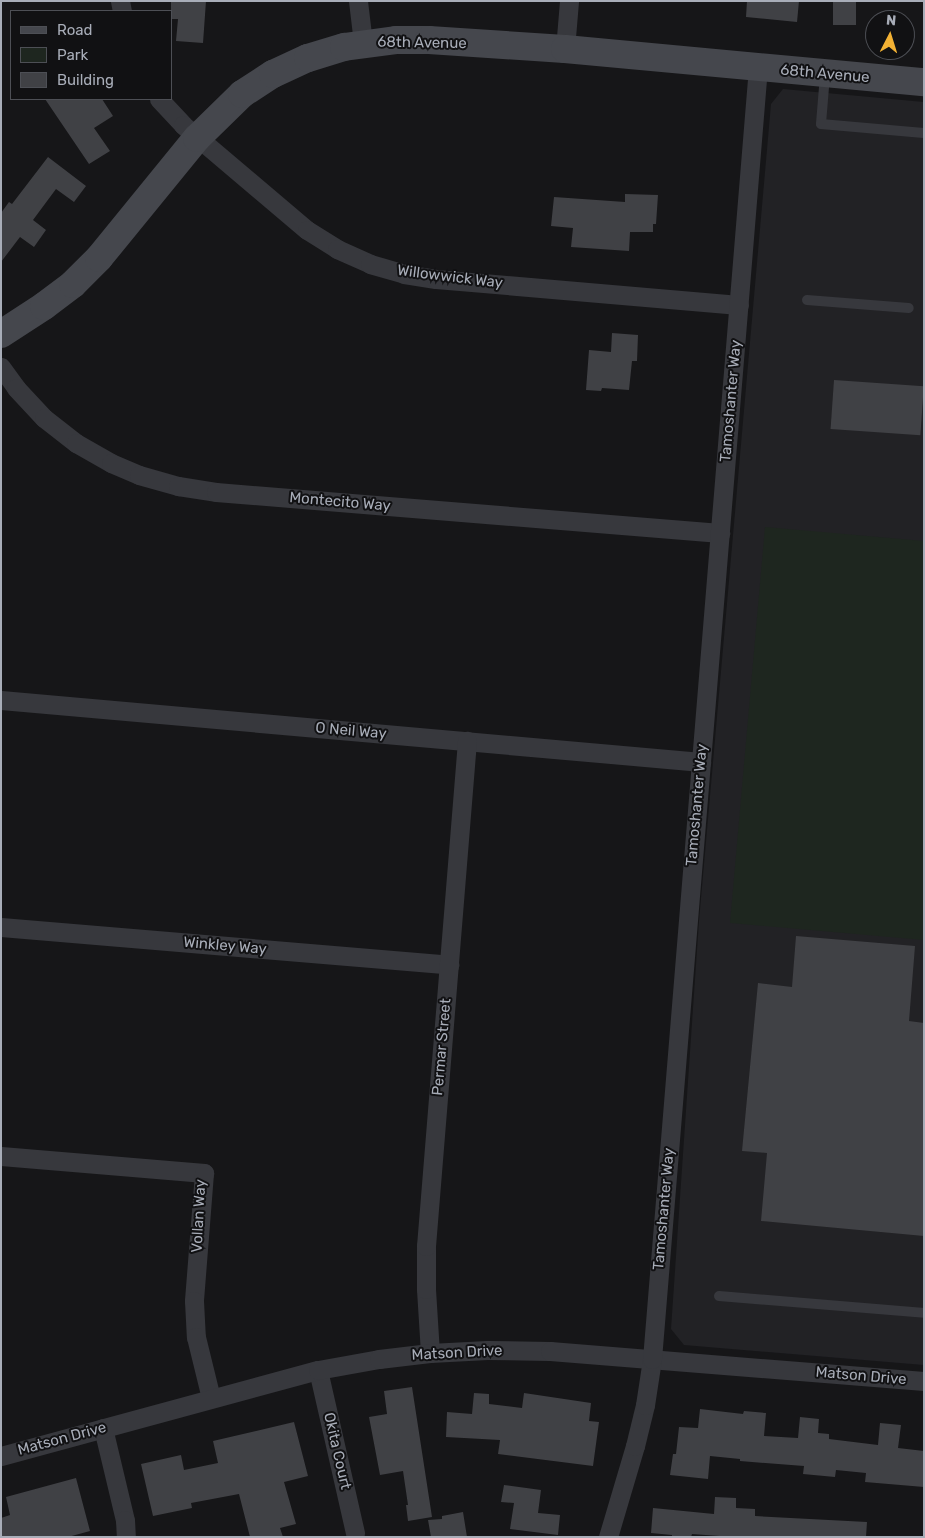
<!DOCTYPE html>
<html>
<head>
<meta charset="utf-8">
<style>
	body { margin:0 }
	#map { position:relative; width:925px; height:1538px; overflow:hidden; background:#161618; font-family:Rubik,sans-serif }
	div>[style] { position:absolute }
	.built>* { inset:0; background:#222225 }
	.green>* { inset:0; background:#1e261f }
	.building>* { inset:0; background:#404145; transform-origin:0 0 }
	.lane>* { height:10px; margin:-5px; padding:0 5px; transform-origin:5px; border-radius:5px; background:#37383d }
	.street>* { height:19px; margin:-9.5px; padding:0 9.5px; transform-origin:9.5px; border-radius:9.5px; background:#37383d }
	.secondary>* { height:28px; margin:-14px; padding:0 14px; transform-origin:14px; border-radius:14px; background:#45474d }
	span { translate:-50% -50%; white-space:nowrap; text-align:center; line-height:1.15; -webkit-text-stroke:4px #111113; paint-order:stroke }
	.street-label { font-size:15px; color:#a8adb8 }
	.frame { position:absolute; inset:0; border:2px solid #a8adb8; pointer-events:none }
	.legend { position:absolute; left:10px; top:10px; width:162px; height:90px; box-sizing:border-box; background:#111113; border:1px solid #4d4f55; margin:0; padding:6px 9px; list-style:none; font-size:15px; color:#a8adb8 }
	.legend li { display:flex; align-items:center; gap:10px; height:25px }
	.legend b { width:25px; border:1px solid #4d4f55 }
	.north { position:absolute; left:865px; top:10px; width:50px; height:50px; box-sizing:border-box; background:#111113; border:1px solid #4d4f55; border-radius:50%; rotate:5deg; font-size:14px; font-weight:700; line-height:20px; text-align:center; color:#a8adb8 }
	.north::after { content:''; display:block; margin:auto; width:18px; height:22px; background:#f2b134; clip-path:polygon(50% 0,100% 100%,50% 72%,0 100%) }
</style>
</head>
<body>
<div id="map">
	<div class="built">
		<i style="clip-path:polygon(783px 89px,924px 102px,924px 1365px,684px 1345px,671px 1329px,699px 921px,771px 104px)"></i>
	</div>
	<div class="green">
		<i style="clip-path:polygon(765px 527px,924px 541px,924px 940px,730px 923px)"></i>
	</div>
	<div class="building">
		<i style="clip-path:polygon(171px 1px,206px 1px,203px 43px,176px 41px,178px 19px,171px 19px)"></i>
		<i style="clip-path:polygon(747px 1px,799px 1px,797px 22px,746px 17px)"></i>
		<i style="left:833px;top:1px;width:23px;height:24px"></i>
		<i style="clip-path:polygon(45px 99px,102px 99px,113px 116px,94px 128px,110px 151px,89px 164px)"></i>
		<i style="clip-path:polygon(48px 157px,86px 186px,74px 202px,56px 189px,33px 220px,46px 230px,34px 247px,20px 237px,1px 262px,1px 213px,9px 202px,12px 204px)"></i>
		<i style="clip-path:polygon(625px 194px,658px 195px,656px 224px,653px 224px,653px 232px,630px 232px,629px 251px,571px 247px,573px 228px,551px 226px,554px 197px,625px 202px)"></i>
		<i style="clip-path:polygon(612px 333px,638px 335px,637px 361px,632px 361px,629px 390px,602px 388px,601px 391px,586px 390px,589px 350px,611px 352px)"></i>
		<i style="left:834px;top:380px;width:90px;height:49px;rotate:4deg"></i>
		<i style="clip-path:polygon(796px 936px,915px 946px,909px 1021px,924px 1023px,924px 1236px,761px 1221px,767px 1153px,742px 1151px,758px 983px,792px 987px)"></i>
		<i style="clip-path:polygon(412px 1387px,432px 1517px,408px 1521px,406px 1505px,408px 1505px,403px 1471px,380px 1475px,369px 1417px,387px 1414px,384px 1391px)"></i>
		<i style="clip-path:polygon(474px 1393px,489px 1394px,489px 1404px,522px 1408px,524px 1393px,591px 1403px,589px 1421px,599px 1422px,593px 1466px,498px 1454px,500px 1440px,446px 1437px,447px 1412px,472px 1414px)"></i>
		<i style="clip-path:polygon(700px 1409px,743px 1414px,744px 1411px,766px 1413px,764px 1436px,798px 1438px,800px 1417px,819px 1419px,818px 1433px,829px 1434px,829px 1439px,878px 1445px,880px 1423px,901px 1425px,898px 1448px,924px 1451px,924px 1487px,865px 1482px,866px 1473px,836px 1470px,835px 1477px,803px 1474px,804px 1466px,740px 1461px,740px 1459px,710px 1456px,708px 1479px,670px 1475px,673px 1454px,676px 1454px,679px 1427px,698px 1428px)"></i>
		<i style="clip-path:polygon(294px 1422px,308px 1476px,284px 1482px,296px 1524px,280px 1528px,283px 1537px,250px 1537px,239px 1494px,191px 1503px,192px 1508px,153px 1516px,141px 1464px,181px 1455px,184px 1470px,218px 1463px,213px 1441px)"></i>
		<i style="clip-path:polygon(76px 1478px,90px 1531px,68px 1537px,1px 1537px,1px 1518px,10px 1515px,6px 1497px)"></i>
		<i style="clip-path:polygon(504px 1485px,541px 1490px,538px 1513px,560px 1515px,558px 1535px,510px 1529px,514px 1503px,501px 1502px)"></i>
		<i style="clip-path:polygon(715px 1497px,736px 1498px,736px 1508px,755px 1509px,755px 1516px,867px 1522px,866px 1537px,733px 1537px,692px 1534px,691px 1537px,672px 1537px,672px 1535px,651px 1533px,653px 1508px,714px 1514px)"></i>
		<i style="clip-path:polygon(463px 1512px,467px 1537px,431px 1537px,428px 1520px,442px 1519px,442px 1516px)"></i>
	</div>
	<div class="lane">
		<i style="left:825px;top:75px;width:49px;rotate:94.7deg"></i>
		<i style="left:821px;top:124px;width:103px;rotate:5deg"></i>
		<i style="left:807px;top:300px;width:102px;rotate:4.5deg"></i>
		<i style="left:719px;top:1296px;width:206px;rotate:4.7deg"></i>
	</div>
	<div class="street">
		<i style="left:120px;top:1px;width:10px;rotate:79deg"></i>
		<i style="left:358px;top:1px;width:42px;rotate:83.2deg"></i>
		<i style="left:565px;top:49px;width:48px;rotate:-85.2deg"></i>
		<i style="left:159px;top:99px;width:35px;rotate:47deg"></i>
		<i style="left:183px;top:125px;width:162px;rotate:40.3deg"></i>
		<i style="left:307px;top:230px;width:36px;rotate:32deg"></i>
		<i style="left:337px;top:249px;width:36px;rotate:24deg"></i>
		<i style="left:370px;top:264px;width:35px;rotate:16deg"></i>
		<i style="left:404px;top:274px;width:32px;rotate:9deg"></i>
		<i style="left:436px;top:279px;width:304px;rotate:4.9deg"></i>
		<i style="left:1px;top:367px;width:26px;rotate:54deg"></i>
		<i style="left:16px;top:388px;width:41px;rotate:47deg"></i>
		<i style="left:44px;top:418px;width:41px;rotate:38deg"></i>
		<i style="left:76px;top:443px;width:40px;rotate:29.7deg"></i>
		<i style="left:111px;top:463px;width:30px;rotate:23deg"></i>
		<i style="left:139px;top:475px;width:41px;rotate:15.8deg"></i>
		<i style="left:178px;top:486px;width:38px;rotate:9deg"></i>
		<i style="left:216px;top:492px;width:506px;rotate:4.65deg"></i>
		<i style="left:1px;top:700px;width:703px;rotate:5.06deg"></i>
		<i style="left:1px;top:927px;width:450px;rotate:4.8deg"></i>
		<i style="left:1px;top:1156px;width:204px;rotate:4.8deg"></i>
		<i style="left:204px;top:1173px;width:128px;rotate:94.5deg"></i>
		<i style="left:194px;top:1301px;width:36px;rotate:87deg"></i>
		<i style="left:196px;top:1337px;width:63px;rotate:76.2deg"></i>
		<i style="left:430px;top:1353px;width:64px;rotate:-93.6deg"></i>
		<i style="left:426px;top:1289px;width:43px;rotate:-90deg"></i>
		<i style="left:426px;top:1246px;width:507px;rotate:-85.36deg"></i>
		<i style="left:318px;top:1370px;width:167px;rotate:77.2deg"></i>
		<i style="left:103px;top:1428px;width:95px;rotate:76.6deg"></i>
		<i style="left:125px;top:1520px;width:17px;rotate:87deg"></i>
		<i style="left:1px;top:1456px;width:328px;rotate:-15.2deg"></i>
		<i style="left:318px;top:1370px;width:62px;rotate:-10.2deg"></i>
		<i style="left:379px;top:1359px;width:51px;rotate:-6.7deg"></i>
		<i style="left:430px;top:1353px;width:57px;rotate:-3deg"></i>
		<i style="left:487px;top:1350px;width:63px;rotate:0.9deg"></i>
		<i style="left:550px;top:1351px;width:375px;rotate:4.6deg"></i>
		<i style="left:608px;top:1537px;width:95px;rotate:-73.5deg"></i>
		<i style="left:635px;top:1446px;width:42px;rotate:-76.3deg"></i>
		<i style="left:645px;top:1405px;width:47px;rotate:-81.3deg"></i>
		<i style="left:652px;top:1359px;width:1295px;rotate:-85.31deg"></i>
	</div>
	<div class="secondary">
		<i style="left:1px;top:334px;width:51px;rotate:-33.1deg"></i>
		<i style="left:44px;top:306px;width:36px;rotate:-37deg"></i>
		<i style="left:73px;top:284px;width:37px;rotate:-45deg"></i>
		<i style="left:99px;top:258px;width:155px;rotate:-50.8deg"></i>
		<i style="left:197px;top:138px;width:63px;rotate:-44.4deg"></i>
		<i style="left:242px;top:94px;width:37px;rotate:-33deg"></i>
		<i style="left:273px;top:74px;width:38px;rotate:-25deg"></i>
		<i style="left:308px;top:58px;width:38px;rotate:-17deg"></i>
		<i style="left:344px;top:47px;width:52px;rotate:-7.7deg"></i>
		<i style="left:396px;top:40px;width:33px"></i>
		<i style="left:429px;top:40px;width:136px;rotate:3.8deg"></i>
		<i style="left:565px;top:49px;width:361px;rotate:5.3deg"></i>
	</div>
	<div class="street-label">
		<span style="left:422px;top:43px;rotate:1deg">68th Avenue</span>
		<span style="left:825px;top:74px;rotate:5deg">68th Avenue</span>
		<span style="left:450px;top:277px;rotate:7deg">Willowwick Way</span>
		<span style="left:731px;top:401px;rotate:-85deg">Tamoshanter Way</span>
		<span style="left:340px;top:502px;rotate:5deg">Montecito Way</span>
		<span style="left:351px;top:731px;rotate:5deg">O Neil Way</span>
		<span style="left:697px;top:805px;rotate:-85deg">Tamoshanter Way</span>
		<span style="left:225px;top:946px;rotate:5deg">Winkley Way</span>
		<span style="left:442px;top:1047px;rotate:-85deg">Permar Street</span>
		<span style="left:664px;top:1209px;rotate:-85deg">Tamoshanter Way</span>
		<span style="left:199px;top:1216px;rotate:-87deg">Vollan Way</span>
		<span style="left:457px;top:1353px;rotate:-3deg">Matson Drive</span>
		<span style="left:861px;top:1376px;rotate:5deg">Matson Drive</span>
		<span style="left:62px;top:1439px;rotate:-15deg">Matson Drive</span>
		<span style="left:337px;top:1451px;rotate:77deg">Okita Court</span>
	</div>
	<div class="frame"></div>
	<ul class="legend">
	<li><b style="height:6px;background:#45474d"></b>Road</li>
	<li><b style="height:14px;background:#1e261f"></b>Park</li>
	<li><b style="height:14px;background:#404145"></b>Building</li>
	</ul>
	<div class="north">N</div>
</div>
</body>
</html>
